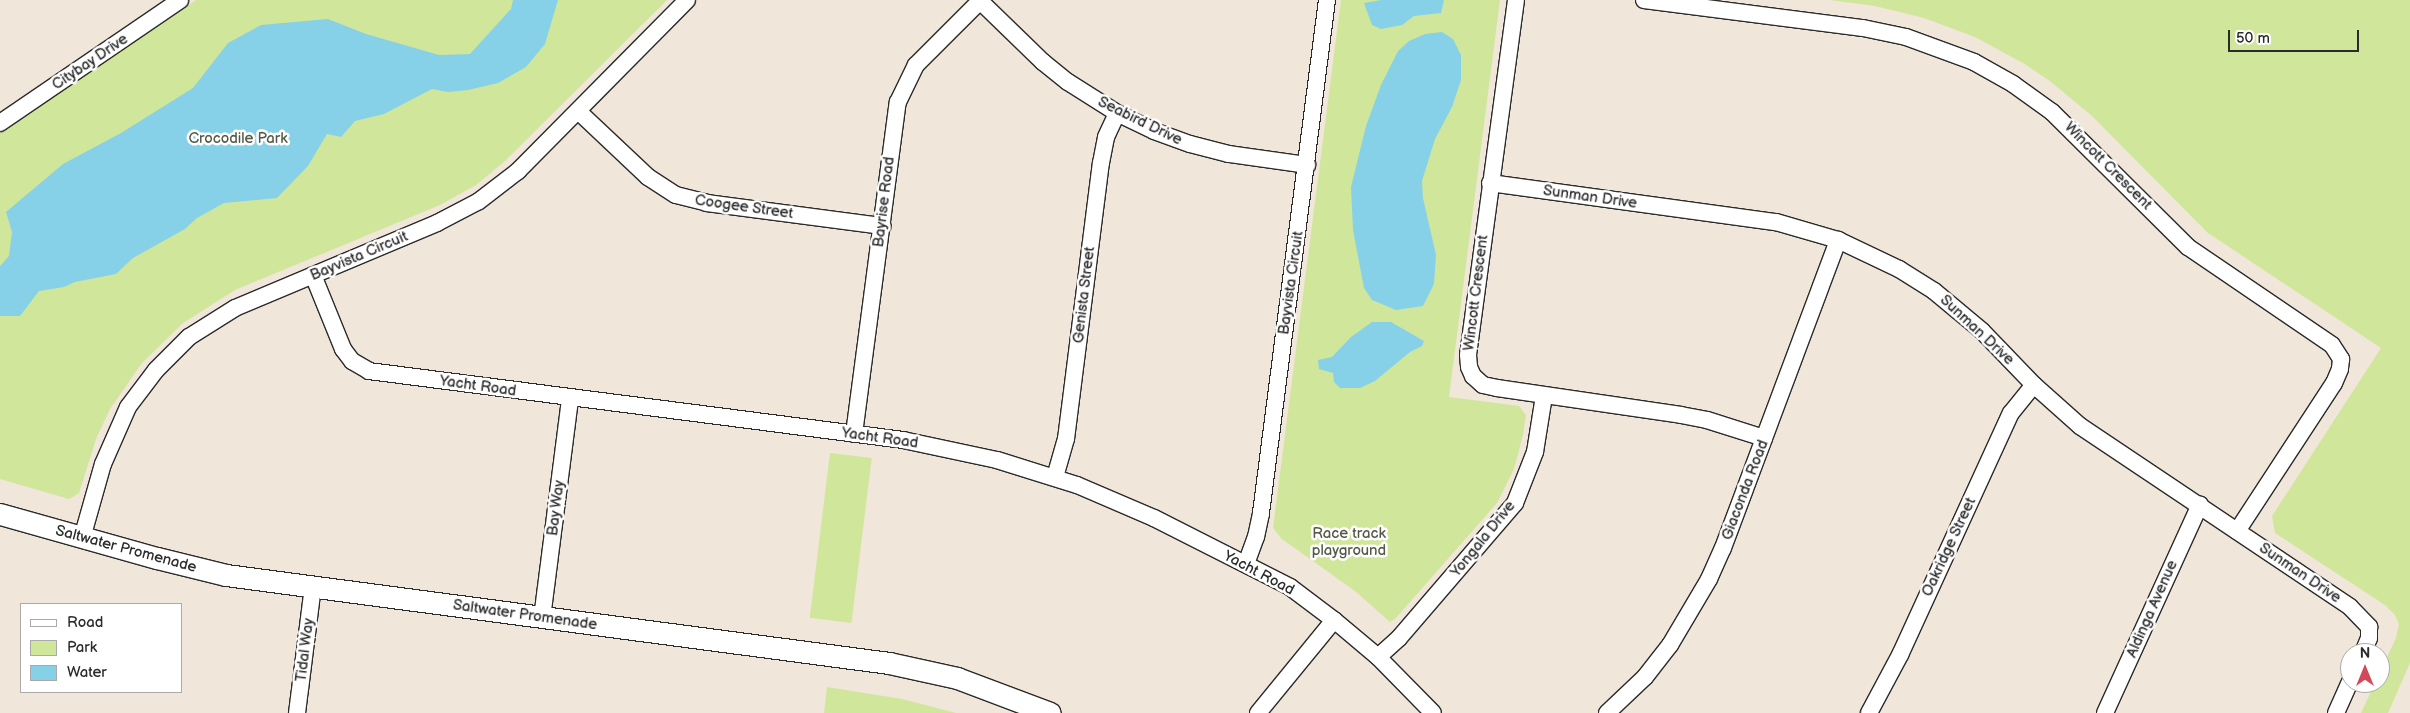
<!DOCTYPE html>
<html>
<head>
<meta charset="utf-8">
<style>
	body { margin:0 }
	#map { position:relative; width:2410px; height:713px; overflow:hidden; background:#f0e6d9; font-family:"Balsamiq Sans",sans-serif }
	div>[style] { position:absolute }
	.green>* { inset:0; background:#d0e69b; transform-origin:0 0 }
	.water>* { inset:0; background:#87d1e8 }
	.roads { filter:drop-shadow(1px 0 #2b2b2b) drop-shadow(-1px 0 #2b2b2b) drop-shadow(0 1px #2b2b2b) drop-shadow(0 -1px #2b2b2b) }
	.minor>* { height:16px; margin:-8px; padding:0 8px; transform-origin:8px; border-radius:8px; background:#fff }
	.tertiary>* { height:21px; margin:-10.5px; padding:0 10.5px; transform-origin:10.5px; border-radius:10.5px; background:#fff }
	span { translate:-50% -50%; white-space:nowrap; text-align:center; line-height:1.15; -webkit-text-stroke:5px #fff; paint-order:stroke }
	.street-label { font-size:15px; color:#2b2b2b }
	.park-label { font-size:15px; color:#545a47 }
	.legend { position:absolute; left:20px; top:603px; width:162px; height:90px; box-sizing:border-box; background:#fff; border:1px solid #aaa; margin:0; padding:6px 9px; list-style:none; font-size:15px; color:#2b2b2b }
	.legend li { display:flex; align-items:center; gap:10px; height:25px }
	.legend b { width:25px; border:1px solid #aaa }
	.north { position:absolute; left:2340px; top:643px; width:50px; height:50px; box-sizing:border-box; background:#fff; border:1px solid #aaa; border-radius:50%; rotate:0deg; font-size:14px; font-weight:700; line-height:20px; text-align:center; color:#2b2b2b }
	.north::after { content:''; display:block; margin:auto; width:18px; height:22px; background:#d1495b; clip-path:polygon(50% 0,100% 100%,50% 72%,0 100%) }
	.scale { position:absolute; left:2228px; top:30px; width:131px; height:22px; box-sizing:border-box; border:2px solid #2b2b2b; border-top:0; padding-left:6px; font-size:15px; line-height:18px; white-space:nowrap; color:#2b2b2b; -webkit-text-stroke:4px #fff; paint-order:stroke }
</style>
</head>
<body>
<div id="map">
	<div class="green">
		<i style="clip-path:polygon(196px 0,667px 0,505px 161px,476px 185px,440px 205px,235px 290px,183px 323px,142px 363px,110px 409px,96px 439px,79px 493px,69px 499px,0 479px,0 133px)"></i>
		<i style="clip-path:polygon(1341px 0,1500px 0,1449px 397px,1519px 406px,1526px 415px,1523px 435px,1514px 469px,1497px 503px,1395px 619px,1390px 622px,1355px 591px,1282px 539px,1273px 528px)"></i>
		<i style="clip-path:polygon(1830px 0,2410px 0,2410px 663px,2388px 713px,2361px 713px,2375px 683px,2380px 683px,2380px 672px,2396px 638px,2399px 624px,2395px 615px,2385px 605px,2275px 533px,2272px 516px,2381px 348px,2208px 233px,2092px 116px,2050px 81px,2023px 63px,1975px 37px,1924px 18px,1875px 6px)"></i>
		<i style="left:830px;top:453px;width:42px;height:166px;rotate:7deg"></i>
		<i style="clip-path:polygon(827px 687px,902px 699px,956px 713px,824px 713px)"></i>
	</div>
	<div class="water">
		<i style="clip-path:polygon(513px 0,558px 0,545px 44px,526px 67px,498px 83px,468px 90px,448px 92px,432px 89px,384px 114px,355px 121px,341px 137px,327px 134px,308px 166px,277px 198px,224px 203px,197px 218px,185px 229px,133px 258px,116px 274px,75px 282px,64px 287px,39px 291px,20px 316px,0 316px,0 266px,9px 256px,12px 232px,6px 212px,63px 164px,121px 133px,193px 88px,228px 43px,261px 25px,328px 19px,366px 34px,439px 55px,470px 54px,511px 9px)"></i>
		<i style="clip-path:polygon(1381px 0,1444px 0,1441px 13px,1414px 16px,1402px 25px,1381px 29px,1372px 25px,1364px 3px)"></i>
		<i style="clip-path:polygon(1442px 32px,1453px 39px,1461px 55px,1461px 80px,1452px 107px,1435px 139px,1422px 181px,1423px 198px,1436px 255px,1434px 284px,1423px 306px,1396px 310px,1372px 300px,1364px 288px,1353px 230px,1351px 187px,1366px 126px,1381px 85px,1398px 51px,1409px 41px,1425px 34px)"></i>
		<i style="clip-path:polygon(1372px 322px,1391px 322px,1424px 341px,1422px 346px,1410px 352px,1375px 381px,1360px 388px,1340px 388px,1334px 382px,1333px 373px,1319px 369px,1318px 360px,1332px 357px,1351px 337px)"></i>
	</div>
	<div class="roads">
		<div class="minor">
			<i style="left:979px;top:0;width:89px;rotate:44.1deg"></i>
			<i style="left:1043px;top:62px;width:32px;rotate:39deg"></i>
			<i style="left:1068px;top:82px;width:58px;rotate:32.3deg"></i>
			<i style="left:1117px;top:113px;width:41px;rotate:25.9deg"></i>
			<i style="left:1154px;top:131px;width:38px;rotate:20deg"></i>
			<i style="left:1190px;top:144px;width:40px;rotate:14.4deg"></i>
			<i style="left:1229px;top:154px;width:79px;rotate:8deg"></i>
			<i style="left:1516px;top:0;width:358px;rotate:97.7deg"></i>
			<i style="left:1468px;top:355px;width:12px;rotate:85deg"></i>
			<i style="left:1469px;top:367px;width:10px;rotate:66deg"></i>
			<i style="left:1473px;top:376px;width:13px;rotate:42deg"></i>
			<i style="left:1483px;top:385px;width:14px;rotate:12deg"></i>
			<i style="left:1497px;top:388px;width:186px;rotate:8.3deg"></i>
			<i style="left:1681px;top:415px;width:26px;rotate:11deg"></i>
			<i style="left:1707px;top:420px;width:60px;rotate:17.5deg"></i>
			<i style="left:1644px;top:0;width:221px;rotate:7.3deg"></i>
			<i style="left:1863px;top:28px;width:44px;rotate:11.8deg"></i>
			<i style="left:1906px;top:37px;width:72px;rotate:20.2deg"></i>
			<i style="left:1974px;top:62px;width:45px;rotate:29.4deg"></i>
			<i style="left:2013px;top:84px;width:48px;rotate:35.7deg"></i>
			<i style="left:2052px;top:112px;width:192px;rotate:44.8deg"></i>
			<i style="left:2188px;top:247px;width:174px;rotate:34.2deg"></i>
			<i style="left:2332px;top:345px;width:17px;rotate:57deg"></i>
			<i style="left:2341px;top:359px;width:10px;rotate:96deg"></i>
			<i style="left:2340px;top:369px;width:15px;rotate:113deg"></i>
			<i style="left:2334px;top:383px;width:177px;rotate:123.2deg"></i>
			<i style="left:578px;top:111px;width:96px;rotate:43.3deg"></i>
			<i style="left:648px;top:177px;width:33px;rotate:33deg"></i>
			<i style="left:676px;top:195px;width:32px;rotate:14deg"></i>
			<i style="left:707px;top:203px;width:177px;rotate:7.5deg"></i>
			<i style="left:0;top:123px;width:218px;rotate:-34.3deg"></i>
			<i style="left:1490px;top:183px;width:289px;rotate:7.8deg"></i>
			<i style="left:1776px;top:222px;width:65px;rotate:16.2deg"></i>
			<i style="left:1838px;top:240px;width:68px;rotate:25.4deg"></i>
			<i style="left:1899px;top:269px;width:41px;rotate:32.2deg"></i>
			<i style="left:1934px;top:291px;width:62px;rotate:39.8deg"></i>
			<i style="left:1982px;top:331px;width:75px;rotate:46.1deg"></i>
			<i style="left:2034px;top:385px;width:62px;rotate:41.7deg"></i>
			<i style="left:2080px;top:426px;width:325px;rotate:33.8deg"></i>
			<i style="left:2350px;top:607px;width:28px;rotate:46deg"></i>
			<i style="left:2369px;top:627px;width:11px;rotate:90deg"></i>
			<i style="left:2369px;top:638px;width:16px;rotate:112deg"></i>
			<i style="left:313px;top:275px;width:80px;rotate:67.9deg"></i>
			<i style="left:343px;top:349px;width:15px;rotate:53deg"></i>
			<i style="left:352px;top:361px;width:20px;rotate:30deg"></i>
			<i style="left:369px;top:371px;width:538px;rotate:7.36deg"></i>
			<i style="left:903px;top:440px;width:96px;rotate:12deg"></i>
			<i style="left:997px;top:460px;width:84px;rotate:17.4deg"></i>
			<i style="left:1077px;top:485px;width:84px;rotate:23.2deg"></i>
			<i style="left:1154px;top:518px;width:153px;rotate:26.9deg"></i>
			<i style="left:1290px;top:587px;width:55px;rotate:36.9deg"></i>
			<i style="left:1334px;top:620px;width:57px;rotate:40.1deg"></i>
			<i style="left:1378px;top:657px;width:78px;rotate:45.5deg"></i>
			<i style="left:854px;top:434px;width:335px;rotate:-82.5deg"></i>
			<i style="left:898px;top:102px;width:41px;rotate:-64.1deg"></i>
			<i style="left:916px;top:65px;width:91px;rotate:-45deg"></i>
			<i style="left:1055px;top:477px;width:40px;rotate:-74deg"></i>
			<i style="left:1066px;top:439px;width:278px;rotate:-82.8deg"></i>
			<i style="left:1101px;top:163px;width:26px;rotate:-79deg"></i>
			<i style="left:1106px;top:137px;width:26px;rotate:-65deg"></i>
			<i style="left:82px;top:538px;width:77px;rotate:-74.2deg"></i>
			<i style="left:103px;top:464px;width:62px;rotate:-66.3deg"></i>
			<i style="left:128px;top:407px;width:46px;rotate:-52.9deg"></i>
			<i style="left:156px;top:370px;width:47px;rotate:-45deg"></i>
			<i style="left:189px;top:337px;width:54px;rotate:-32.2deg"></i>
			<i style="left:235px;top:308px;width:219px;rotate:-22.8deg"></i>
			<i style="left:437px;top:223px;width:47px;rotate:-27.6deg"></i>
			<i style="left:479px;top:201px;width:49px;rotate:-37.6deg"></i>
			<i style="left:518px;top:171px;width:240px;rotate:-45.3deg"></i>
			<i style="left:1246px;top:564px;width:29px;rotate:-70deg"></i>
			<i style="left:1256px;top:537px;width:25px;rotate:-78deg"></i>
			<i style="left:1261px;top:513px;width:517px;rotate:-82.67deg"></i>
			<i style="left:542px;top:618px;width:222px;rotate:-82.7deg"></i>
			<i style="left:1378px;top:657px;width:28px;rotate:-42deg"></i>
			<i style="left:1399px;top:638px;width:178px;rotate:-49.3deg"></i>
			<i style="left:1515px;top:503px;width:55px;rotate:-68.6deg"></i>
			<i style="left:1535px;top:452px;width:57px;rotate:-80.9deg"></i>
			<i style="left:297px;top:713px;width:127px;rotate:-82.8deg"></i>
			<i style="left:1258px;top:713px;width:120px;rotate:-50.7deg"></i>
			<i style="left:1607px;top:713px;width:52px;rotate:-43.5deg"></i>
			<i style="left:1645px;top:677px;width:41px;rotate:-52deg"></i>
			<i style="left:1670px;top:645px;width:77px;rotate:-59.4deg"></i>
			<i style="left:1709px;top:579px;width:34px;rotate:-66deg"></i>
			<i style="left:1723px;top:548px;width:329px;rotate:-69.5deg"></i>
			<i style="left:1869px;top:713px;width:66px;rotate:-61.9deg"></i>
			<i style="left:1900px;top:655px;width:266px;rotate:-65.4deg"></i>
			<i style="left:2011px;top:413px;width:36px;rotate:-51deg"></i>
			<i style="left:2105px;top:713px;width:229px;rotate:-65.5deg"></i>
			<i style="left:2336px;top:713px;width:34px;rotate:-66deg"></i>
		</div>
		<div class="tertiary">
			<i style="left:0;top:514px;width:163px;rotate:15.7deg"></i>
			<i style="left:157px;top:558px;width:71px;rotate:13.8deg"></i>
			<i style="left:226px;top:575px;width:669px;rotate:7.56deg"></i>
			<i style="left:889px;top:663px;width:70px;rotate:12.4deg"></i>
			<i style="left:957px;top:678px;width:99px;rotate:20.6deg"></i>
		</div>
	</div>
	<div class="street-label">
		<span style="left:90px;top:62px;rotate:-34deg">Citybay Drive</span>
		<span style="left:1140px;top:121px;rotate:26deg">Seabird Drive</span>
		<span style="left:2108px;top:166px;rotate:45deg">Wincott Crescent</span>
		<span style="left:1590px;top:197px;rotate:8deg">Sunman Drive</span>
		<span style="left:884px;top:202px;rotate:-83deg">Bayrise Road</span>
		<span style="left:744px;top:207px;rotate:8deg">Coogee Street</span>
		<span style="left:359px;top:256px;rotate:-23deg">Bayvista Circuit</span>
		<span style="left:1291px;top:283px;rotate:-82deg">Bayvista Circuit</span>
		<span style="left:1476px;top:293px;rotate:-83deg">Wincott Crescent</span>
		<span style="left:1084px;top:295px;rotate:-83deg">Genista Street</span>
		<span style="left:1977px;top:330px;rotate:43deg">Sunman Drive</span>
		<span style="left:478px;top:386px;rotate:8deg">Yacht Road</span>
		<span style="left:880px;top:438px;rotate:8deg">Yacht Road</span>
		<span style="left:1745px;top:490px;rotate:-69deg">Giaconda Road</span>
		<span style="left:556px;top:508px;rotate:-83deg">Bay Way</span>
		<span style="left:1483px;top:539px;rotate:-51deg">Yongala Drive</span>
		<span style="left:1949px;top:547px;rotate:-65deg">Oakridge Street</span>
		<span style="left:126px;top:549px;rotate:15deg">Saltwater Promenade</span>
		<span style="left:1259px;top:573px;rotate:28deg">Yacht Road</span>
		<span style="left:2300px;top:573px;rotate:34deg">Sunman Drive</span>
		<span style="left:2152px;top:609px;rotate:-66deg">Aldinga Avenue</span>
		<span style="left:525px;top:615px;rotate:8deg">Saltwater Promenade</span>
		<span style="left:305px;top:650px;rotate:-83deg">Tidal Way</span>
	</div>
	<div class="park-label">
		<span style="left:238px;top:139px">Crocodile Park</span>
		<span style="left:1349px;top:542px">Race track<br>playground</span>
	</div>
	<ul class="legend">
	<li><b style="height:6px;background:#fff"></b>Road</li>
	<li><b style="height:14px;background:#d0e69b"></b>Park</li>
	<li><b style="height:14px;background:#87d1e8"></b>Water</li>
	</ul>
	<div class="north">N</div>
	<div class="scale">50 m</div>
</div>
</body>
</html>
